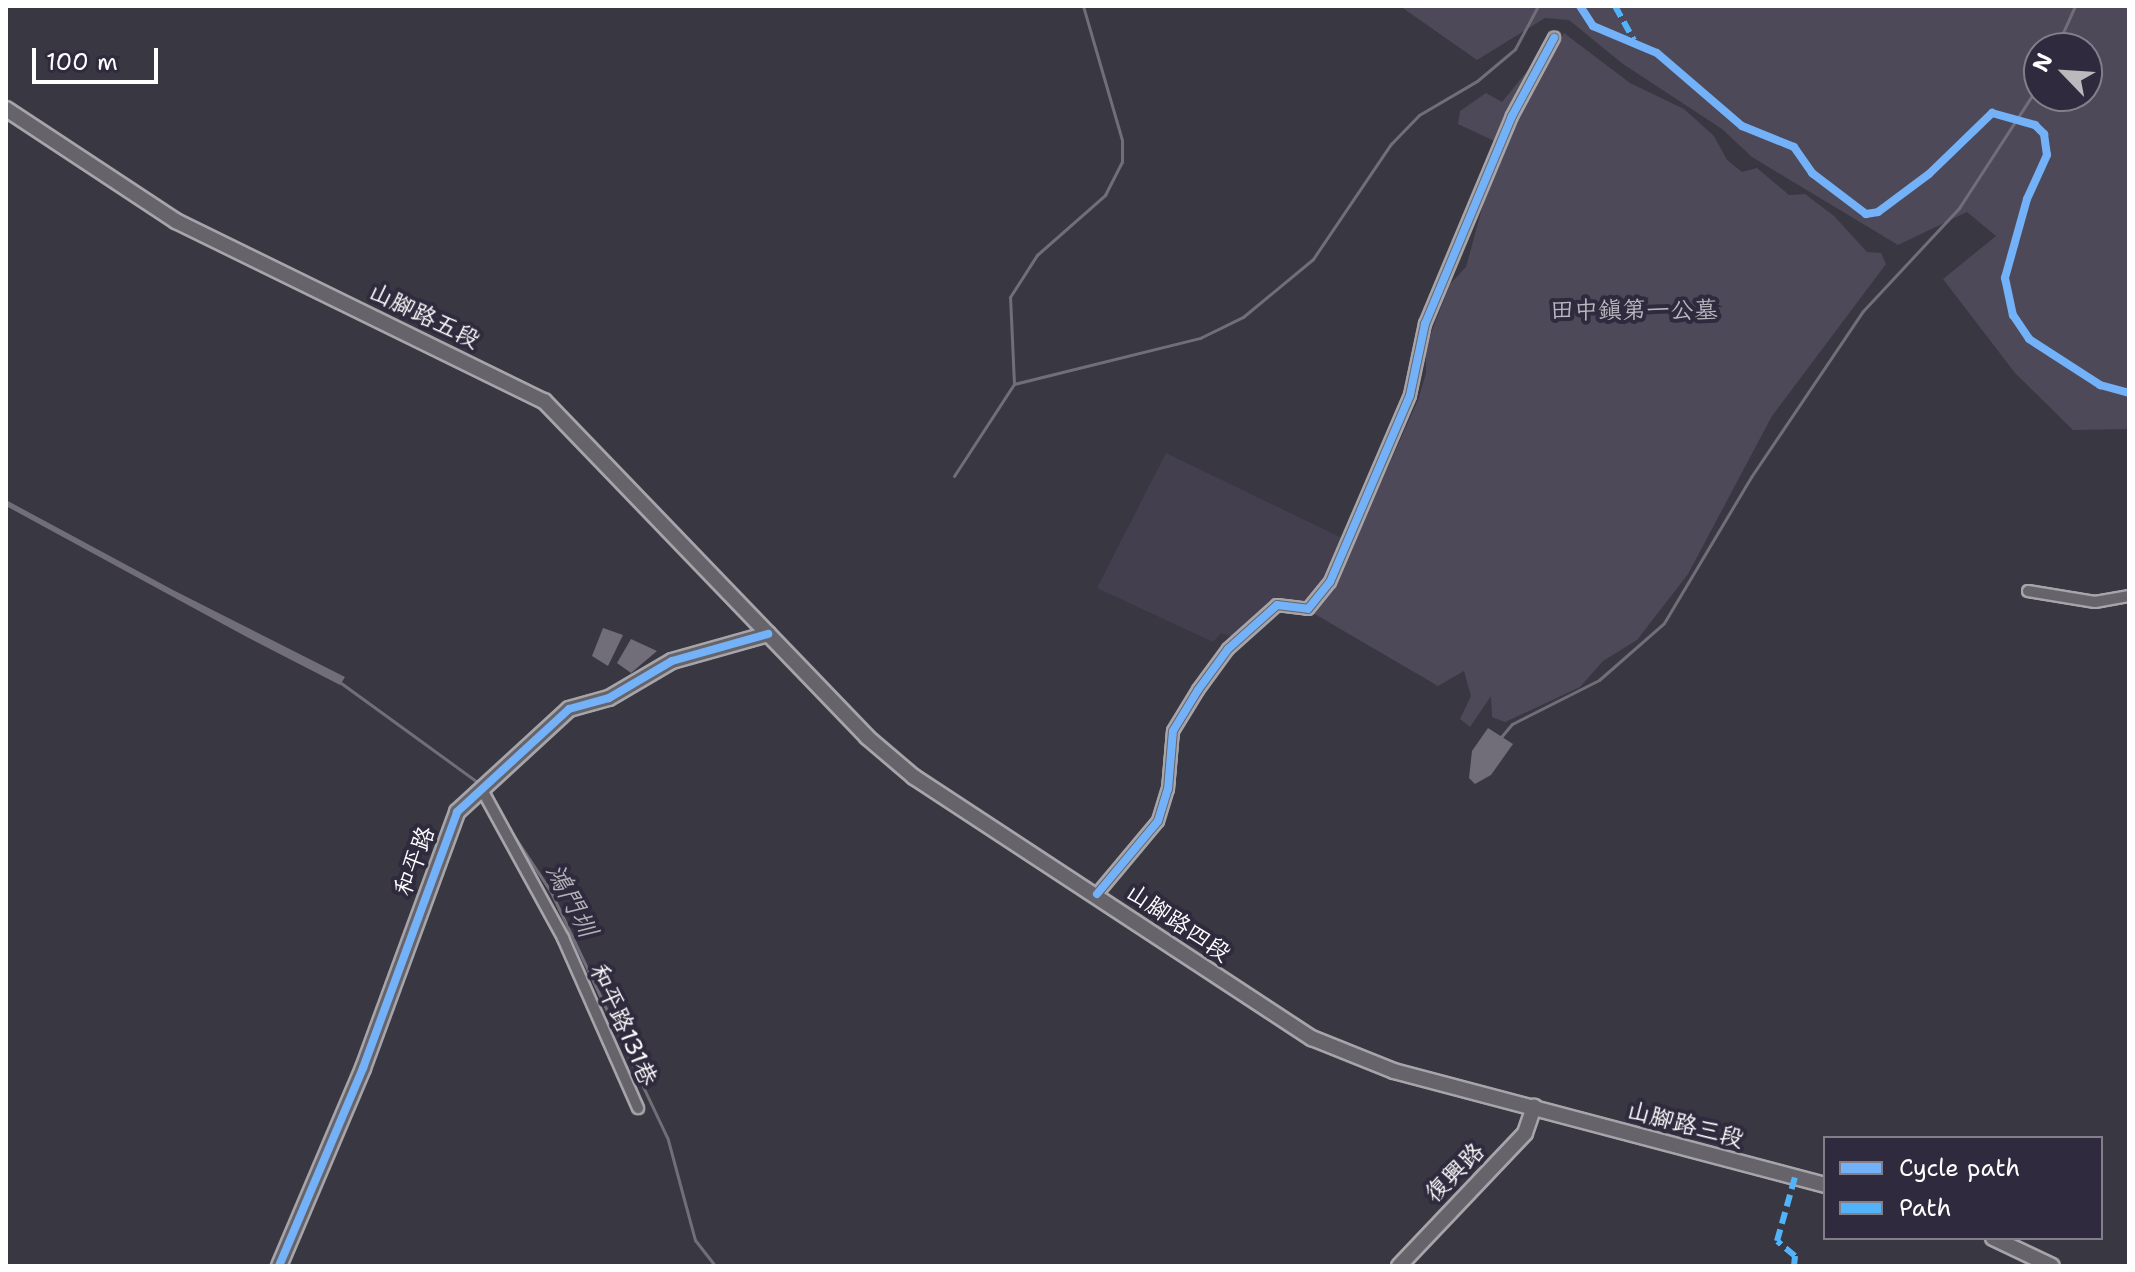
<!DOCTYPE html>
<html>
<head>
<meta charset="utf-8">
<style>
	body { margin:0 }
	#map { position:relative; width:2135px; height:1272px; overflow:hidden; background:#393741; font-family:"Shantell Sans","LXGW WenKai TC",sans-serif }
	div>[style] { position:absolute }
	.built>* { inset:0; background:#433f4f }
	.green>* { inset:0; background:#4e4958 }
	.water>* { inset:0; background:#716e79 }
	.stream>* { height:3px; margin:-1.5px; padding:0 1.5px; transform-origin:1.5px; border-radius:1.5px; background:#716e79 }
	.roads { filter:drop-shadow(2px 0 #a6a5aa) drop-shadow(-2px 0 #a6a5aa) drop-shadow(0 2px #a6a5aa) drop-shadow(0 -2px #a6a5aa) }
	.street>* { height:10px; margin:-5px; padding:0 5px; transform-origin:5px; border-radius:5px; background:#66646a }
	.secondary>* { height:14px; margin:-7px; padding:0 7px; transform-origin:7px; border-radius:7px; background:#66646a }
	.quiet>* { height:6px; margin-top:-3px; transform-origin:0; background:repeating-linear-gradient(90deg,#52b3f8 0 12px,transparent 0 18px) }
	.cycleway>* { height:8px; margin:-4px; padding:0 4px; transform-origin:4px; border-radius:4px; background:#73b2f8 }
	span { translate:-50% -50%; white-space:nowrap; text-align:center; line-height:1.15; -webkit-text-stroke:8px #2f2a3d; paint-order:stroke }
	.park-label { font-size:24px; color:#b9b7be }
	.street-label { font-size:24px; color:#fff }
	.water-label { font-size:26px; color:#b4b2b9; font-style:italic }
	.frame { position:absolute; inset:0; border:8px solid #fff; pointer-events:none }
	.legend { position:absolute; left:1823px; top:1136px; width:280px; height:104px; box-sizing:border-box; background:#2f2a3d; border:2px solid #827f8b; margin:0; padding:10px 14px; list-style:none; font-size:24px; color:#fff }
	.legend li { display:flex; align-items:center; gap:16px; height:40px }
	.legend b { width:40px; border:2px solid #827f8b }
	.north { position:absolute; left:2023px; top:32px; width:80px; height:80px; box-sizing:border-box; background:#2f2a3d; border:2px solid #827f8b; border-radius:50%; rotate:295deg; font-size:22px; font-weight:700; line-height:32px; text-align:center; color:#fff }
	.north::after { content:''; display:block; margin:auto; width:28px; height:36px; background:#bab9bc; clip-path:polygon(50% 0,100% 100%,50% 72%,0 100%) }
	.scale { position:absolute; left:32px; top:48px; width:126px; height:36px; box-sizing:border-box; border:4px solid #fff; border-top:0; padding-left:10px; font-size:24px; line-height:28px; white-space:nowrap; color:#fff; -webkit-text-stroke:6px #2f2a3d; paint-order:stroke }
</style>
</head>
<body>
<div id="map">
	<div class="built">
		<i style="clip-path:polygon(1166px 453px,1344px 539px,1332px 574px,1309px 604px,1282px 598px,1235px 638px,1221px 633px,1213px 642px,1097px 588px)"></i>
	</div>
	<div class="green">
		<i style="clip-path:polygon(evenodd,1400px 6px,2129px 6px,2129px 429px,2073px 430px,2015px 373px,1943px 279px,1996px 236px,1967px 212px,1898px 245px,1752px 157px,1722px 129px,1623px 64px,1569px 20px,1545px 18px,1477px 60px,1400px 6px,2039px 48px,2087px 48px,2087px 96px,2039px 96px,2039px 48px)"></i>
		<i style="clip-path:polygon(1564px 33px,1630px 83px,1684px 109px,1714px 136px,1727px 160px,1742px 172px,1757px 168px,1789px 195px,1805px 194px,1834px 216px,1867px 252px,1881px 253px,1886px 264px,1772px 416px,1688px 574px,1637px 640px,1603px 661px,1580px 687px,1505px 722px,1492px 717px,1491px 696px,1470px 727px,1460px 719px,1471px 696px,1464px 671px,1438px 686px,1313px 613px,1335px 586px,1418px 400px,1426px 373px,1426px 346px,1450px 284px,1466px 267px,1484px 201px,1507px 147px,1458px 124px,1460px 111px,1486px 93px,1502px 102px,1542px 53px,1551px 56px)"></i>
	</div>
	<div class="water">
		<i style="clip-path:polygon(6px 500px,173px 590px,345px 677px,340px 685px,245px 636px,6px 506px)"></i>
		<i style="clip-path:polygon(603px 628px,623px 635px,608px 666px,592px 656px)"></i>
		<i style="clip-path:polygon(631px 639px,657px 651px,631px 673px,617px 663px)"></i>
		<i style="clip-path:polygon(1488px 728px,1513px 744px,1491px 775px,1475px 784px,1469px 778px,1472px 751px)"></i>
	</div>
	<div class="stream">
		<i style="left:2056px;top:48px;width:46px;rotate:-65.7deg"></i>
		<i style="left:1014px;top:384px;width:87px;rotate:-92.6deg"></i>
		<i style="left:1010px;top:297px;width:50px;rotate:-57.3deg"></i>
		<i style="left:1037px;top:255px;width:91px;rotate:-41.4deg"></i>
		<i style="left:1105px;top:195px;width:37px;rotate:-63deg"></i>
		<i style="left:1122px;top:162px;width:22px;rotate:-90deg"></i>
		<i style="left:1122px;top:140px;width:140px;rotate:-106.2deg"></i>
		<i style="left:954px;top:476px;width:110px;rotate:-56.9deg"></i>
		<i style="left:1014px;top:384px;width:192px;rotate:-13.9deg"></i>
		<i style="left:1200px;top:338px;width:48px;rotate:-26deg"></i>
		<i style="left:1243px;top:317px;width:91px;rotate:-39.6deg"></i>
		<i style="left:1313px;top:259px;width:139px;rotate:-55.9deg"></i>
		<i style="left:1391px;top:144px;width:40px;rotate:-46deg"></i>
		<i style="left:1419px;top:115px;width:67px;rotate:-30.4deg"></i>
		<i style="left:1477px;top:81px;width:50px;rotate:-40.1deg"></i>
		<i style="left:1515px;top:49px;width:49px;rotate:-61.9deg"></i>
		<i style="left:341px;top:683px;width:172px;rotate:36deg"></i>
		<i style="left:1501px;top:737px;width:17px;rotate:-50deg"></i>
		<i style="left:1512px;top:724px;width:97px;rotate:-26.8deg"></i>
		<i style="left:1599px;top:680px;width:86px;rotate:-41.2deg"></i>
		<i style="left:1664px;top:623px;width:170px;rotate:-59.2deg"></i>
		<i style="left:1751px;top:477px;width:200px;rotate:-56deg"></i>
		<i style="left:1863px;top:311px;width:141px;rotate:-47deg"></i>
		<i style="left:1959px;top:208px;width:147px;rotate:-57deg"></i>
		<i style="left:506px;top:824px;width:82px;rotate:56.5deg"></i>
		<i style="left:551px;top:892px;width:274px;rotate:64.7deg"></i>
		<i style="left:668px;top:1140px;width:104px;rotate:74.9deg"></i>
		<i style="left:695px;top:1240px;width:33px;rotate:52deg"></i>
	</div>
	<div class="roads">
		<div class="street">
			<i style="left:2028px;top:591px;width:68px;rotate:9.3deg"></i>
			<i style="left:2095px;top:602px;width:35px;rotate:-10deg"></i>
			<i style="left:481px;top:788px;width:171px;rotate:61.3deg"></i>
			<i style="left:563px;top:938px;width:186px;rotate:66.2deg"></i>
			<i style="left:1097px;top:894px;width:95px;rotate:-50.1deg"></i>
			<i style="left:1158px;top:821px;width:34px;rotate:-73deg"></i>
			<i style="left:1168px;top:789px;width:58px;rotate:-85.1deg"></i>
			<i style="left:1173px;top:731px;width:48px;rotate:-58.6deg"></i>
			<i style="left:1198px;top:690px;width:51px;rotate:-53.8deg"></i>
			<i style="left:1228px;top:649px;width:66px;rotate:-41.9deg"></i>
			<i style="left:1277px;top:605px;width:31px;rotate:7deg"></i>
			<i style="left:1308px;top:609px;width:35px;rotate:-51deg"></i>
			<i style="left:1330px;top:582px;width:203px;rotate:-66.8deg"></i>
			<i style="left:1410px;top:395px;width:73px;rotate:-78.1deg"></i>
			<i style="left:1425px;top:324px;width:225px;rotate:-67.3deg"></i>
			<i style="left:1512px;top:116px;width:89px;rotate:-61.7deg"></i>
		</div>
		<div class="secondary">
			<i style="left:6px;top:109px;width:204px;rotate:33.4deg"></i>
			<i style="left:176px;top:221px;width:410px;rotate:26.1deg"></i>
			<i style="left:544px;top:401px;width:466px;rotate:46.1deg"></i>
			<i style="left:867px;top:737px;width:62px;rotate:40.4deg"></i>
			<i style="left:914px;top:777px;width:476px;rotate:33.3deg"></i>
			<i style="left:1312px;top:1038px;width:88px;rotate:21.9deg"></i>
			<i style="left:1394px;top:1071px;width:446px;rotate:14.8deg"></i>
			<i style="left:1993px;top:1238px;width:65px;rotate:25.4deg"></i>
			<i style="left:279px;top:1266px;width:215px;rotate:-67deg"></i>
			<i style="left:363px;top:1068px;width:273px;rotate:-69.8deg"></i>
			<i style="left:457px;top:812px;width:152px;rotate:-42.6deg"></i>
			<i style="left:569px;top:709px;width:41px;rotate:-15.4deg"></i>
			<i style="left:609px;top:698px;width:73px;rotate:-30.4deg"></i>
			<i style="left:672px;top:661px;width:100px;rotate:-15.7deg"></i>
			<i style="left:1399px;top:1266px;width:183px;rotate:-46.5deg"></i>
			<i style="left:1525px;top:1133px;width:28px;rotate:-71deg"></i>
		</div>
	</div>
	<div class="quiet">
		<i style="left:1615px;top:6px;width:39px;rotate:61deg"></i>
		<i style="left:1794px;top:1266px;width:10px;rotate:-84deg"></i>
		<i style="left:1795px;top:1256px;width:23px;rotate:-140deg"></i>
		<i style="left:1777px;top:1241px;width:66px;rotate:-74.3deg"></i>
	</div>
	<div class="cycleway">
		<i style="left:1580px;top:6px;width:24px;rotate:57deg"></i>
		<i style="left:1593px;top:26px;width:69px;rotate:22.9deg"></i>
		<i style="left:1657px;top:53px;width:112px;rotate:40.7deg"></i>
		<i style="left:1742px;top:126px;width:56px;rotate:22deg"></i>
		<i style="left:1794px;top:147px;width:32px;rotate:55deg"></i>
		<i style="left:1812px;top:173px;width:68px;rotate:37.2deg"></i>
		<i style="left:1866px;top:214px;width:12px;rotate:-9deg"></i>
		<i style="left:1878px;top:212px;width:64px;rotate:-36.7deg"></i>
		<i style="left:1929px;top:174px;width:88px;rotate:-44.1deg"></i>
		<i style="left:1992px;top:113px;width:45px;rotate:15.6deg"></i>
		<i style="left:2035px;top:125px;width:13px;rotate:45deg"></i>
		<i style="left:2044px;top:134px;width:21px;rotate:82deg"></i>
		<i style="left:2047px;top:155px;width:48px;rotate:114.4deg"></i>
		<i style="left:2027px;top:199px;width:82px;rotate:105.6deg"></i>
		<i style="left:2005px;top:278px;width:38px;rotate:78deg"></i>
		<i style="left:2013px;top:315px;width:29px;rotate:56deg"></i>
		<i style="left:2029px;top:339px;width:85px;rotate:32.9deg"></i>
		<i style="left:2100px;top:385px;width:30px;rotate:15deg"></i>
		<i style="left:1097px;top:894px;width:95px;rotate:-50.1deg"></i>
		<i style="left:1158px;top:821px;width:34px;rotate:-73deg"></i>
		<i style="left:1168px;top:789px;width:58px;rotate:-85.1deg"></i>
		<i style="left:1173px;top:731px;width:48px;rotate:-58.6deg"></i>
		<i style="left:1198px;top:690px;width:51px;rotate:-53.8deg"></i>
		<i style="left:1228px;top:649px;width:66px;rotate:-41.9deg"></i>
		<i style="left:1277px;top:605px;width:31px;rotate:7deg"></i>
		<i style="left:1308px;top:609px;width:35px;rotate:-51deg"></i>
		<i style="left:1330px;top:582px;width:203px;rotate:-66.8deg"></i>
		<i style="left:1410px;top:395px;width:73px;rotate:-78.1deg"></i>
		<i style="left:1425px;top:324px;width:225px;rotate:-67.3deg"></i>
		<i style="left:1512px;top:116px;width:89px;rotate:-61.7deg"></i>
		<i style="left:279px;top:1266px;width:215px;rotate:-67deg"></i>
		<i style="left:363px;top:1068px;width:273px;rotate:-69.8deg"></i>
		<i style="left:457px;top:812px;width:152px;rotate:-42.6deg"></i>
		<i style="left:569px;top:709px;width:41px;rotate:-15.4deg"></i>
		<i style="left:609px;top:698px;width:73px;rotate:-30.4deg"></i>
		<i style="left:672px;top:661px;width:100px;rotate:-15.7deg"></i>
	</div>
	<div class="park-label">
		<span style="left:1634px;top:311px">田中鎮第一公墓</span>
	</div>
	<div class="street-label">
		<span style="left:424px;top:316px;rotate:26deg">山腳路五段</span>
		<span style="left:415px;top:861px;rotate:-69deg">和平路</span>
		<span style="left:1178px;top:923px;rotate:34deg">山腳路四段</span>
		<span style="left:623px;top:1025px;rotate:66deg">和平路131巷</span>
		<span style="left:1685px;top:1125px;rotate:15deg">山腳路三段</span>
		<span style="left:1455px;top:1173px;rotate:-45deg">復興路</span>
	</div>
	<div class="water-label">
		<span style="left:572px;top:900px;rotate:62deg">鴻門圳</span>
	</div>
	<div class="frame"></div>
	<ul class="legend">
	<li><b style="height:10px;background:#73b2f8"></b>Cycle path</li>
	<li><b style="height:10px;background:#52b3f8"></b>Path</li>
	</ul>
	<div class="north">N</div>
	<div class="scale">100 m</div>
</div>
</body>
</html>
